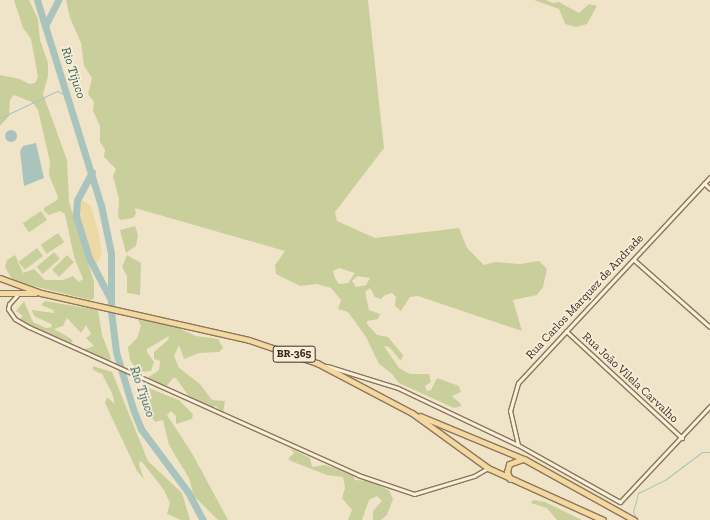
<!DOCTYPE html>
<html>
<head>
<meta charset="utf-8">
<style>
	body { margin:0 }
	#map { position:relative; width:710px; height:520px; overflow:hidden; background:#f0e4c8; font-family:"Zilla Slab",serif }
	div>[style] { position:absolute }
	.green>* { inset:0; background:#c9cf9b; transform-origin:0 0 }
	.sand>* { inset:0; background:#ecd9a5 }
	.water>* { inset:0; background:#a9c4bc }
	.round { border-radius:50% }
	.stream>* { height:1px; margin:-0.5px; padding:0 0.5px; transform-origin:0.5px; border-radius:0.5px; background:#a9c4bc }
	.river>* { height:7px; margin:-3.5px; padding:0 3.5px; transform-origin:3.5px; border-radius:3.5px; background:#a9c4bc }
	.roads { filter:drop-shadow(1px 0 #8d765c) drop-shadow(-1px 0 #8d765c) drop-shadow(0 1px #8d765c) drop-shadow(0 -1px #8d765c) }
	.minor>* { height:3px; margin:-1.5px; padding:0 1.5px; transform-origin:1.5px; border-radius:1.5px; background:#faf1dc }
	.primary>* { height:5px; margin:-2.5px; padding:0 2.5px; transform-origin:2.5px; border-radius:2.5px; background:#f3d9a0 }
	span { translate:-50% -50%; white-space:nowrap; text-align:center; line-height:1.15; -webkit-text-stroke:3.5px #f7eed8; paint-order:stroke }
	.shield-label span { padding:1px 3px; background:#f7eed8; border:1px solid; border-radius:3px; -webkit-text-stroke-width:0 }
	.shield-label { font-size:11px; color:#3d2e20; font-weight:700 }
	.street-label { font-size:12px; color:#3d2e20 }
	.water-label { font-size:13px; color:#2f5d5a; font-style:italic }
</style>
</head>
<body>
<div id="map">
	<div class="green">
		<i style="clip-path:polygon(14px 0,29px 0,38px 19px,40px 40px,48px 63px,48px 76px,43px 94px,67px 160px,69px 202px,94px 282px,94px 299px,90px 300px,13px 281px,5px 267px,7px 260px,15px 255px,23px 273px,34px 269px,45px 280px,63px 280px,73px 276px,79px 282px,83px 279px,74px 257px,65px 214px,60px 211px,49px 215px,44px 211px,44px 208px,57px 200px,58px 197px,49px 175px,50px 162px,38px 110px,32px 102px,14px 95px,10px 100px,9px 116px,0 126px,0 75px,20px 79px,29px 84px,35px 83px,38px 77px,31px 39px,23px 28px)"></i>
		<i style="clip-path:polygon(evenodd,66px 0,368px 0,384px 148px,335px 212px,337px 221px,375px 238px,459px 228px,467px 248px,484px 265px,495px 262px,520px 264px,539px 261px,547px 269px,543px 287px,537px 295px,513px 300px,522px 331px,418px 296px,410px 297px,401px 311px,395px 306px,396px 297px,392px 293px,385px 295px,381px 299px,375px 297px,370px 288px,365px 292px,369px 310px,380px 314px,378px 319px,367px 321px,367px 324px,377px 335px,388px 337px,403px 355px,401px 361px,389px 347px,384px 346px,399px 368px,410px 374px,429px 374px,431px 382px,425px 386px,427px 391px,431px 390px,437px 378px,459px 386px,461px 392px,452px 396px,461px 404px,461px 406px,454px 408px,399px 383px,392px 374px,379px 364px,366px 337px,348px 312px,338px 309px,341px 300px,331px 288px,317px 284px,300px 286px,276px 274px,275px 265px,285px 251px,135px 208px,136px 214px,133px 218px,121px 220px,118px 217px,119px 199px,113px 176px,116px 169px,104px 157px,105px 150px,100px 142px,100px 126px,93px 111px,94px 102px,88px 94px,92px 78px,84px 66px,81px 43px,70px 18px,66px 0,339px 268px,355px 273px,348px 283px,339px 284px,335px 278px,333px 271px,339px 268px,66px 0,357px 276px,370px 278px,366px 285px,356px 287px,352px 281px,357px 276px)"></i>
		<i style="clip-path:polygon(521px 0,546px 0,553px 3px,559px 2px,579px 13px,589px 4px,597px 6px,587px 24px,576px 27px,565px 24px,559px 9px,534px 0)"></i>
		<i style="left:41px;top:211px;width:11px;height:22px;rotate:56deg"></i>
		<i style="clip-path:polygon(135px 226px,138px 235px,136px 246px,126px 253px,120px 230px)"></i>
		<i style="left:58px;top:233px;width:11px;height:21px;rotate:56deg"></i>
		<i style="left:37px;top:248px;width:10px;height:23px;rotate:53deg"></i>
		<i style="left:54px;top:252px;width:9px;height:23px;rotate:49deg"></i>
		<i style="left:67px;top:255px;width:10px;height:21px;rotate:45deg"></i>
		<i style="clip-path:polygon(127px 255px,141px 263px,140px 295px,127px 293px,127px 276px,122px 267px)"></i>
		<i style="clip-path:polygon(24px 301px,33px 322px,46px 328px,52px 327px,51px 324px,34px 316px,32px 310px,54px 313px,53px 310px,41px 305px,45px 301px,98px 310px,102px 335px,111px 358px,109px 364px,84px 352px,85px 349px,94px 346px,86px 338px,91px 334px,86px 325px,81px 333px,67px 318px,63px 326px,54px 329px,73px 340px,70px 345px,19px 320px,23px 316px,16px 311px)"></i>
		<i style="clip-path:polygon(141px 318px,178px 328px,196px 336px,218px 339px,223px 348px,219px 352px,199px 353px,184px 359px,179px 345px,174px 356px,179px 368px,200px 384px,212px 400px,225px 401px,223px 413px,216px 406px,207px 409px,190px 398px,176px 378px,173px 378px,167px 386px,146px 379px,159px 370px,160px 361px,154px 359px,154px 352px,168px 340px,169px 336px,147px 349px,147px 352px,154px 362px,151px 371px,142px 372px,136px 369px,130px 360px,128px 347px,137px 338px,141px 326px,138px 320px)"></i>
		<i style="clip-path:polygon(93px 366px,112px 372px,148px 461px,182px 493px,190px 520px,181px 520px,167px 514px,170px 503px,164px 490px,143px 463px,140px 461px,139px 465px,144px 479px,137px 471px,105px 403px,107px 397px,115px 404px,112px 393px,102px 374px,93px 370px)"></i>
		<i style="clip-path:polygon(143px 386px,179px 400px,193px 414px,192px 419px,176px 424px,176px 416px,171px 411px,167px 415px,193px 455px,228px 520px,218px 520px,194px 496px,189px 478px,169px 445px,163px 420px,155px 422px,147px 411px,143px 398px)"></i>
		<i style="clip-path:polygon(290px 448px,310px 458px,312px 467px,325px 465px,353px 474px,355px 480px,369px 481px,389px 490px,393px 499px,387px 515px,381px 520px,373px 520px,373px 511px,382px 501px,377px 496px,369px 500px,362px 520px,348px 520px,352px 510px,342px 498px,345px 488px,343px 477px,327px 475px,293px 462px,288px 459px,294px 453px)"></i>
		<i style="clip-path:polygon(533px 500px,545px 502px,582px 520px,557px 520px,547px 508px,531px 503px)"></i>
	</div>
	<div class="sand">
		<i style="clip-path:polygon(82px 200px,91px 206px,98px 230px,102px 253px,98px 263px,93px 263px,91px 259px,78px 220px,77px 206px)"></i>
	</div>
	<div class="water">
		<i class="round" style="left:5px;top:130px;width:12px;height:12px"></i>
		<i style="clip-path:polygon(36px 143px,44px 178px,24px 186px,20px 151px,23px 146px)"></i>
	</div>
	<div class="stream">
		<i style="left:0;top:118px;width:63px;rotate:-25.3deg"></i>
		<i style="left:57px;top:91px;width:10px;rotate:24deg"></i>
		<i style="left:637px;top:519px;width:8px;rotate:-120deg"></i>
		<i style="left:633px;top:512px;width:20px;rotate:-75deg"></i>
		<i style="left:638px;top:493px;width:30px;rotate:-26deg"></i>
		<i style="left:665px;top:480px;width:46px;rotate:-37.1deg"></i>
		<i style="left:702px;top:452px;width:8px"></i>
	</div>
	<div class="river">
		<i style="left:37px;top:0;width:215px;rotate:72.7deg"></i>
		<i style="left:101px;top:205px;width:49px;rotate:78.2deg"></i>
		<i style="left:111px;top:253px;width:58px;rotate:90deg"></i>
		<i style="left:111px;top:311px;width:41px;rotate:83deg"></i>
		<i style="left:116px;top:352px;width:59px;rotate:73.4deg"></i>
		<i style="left:133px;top:409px;width:22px;rotate:68deg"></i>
		<i style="left:141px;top:429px;width:79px;rotate:53.3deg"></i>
		<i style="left:188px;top:492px;width:32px;rotate:62deg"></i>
		<i style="left:45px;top:26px;width:29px;rotate:-63deg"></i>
		<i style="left:92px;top:172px;width:32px;rotate:118deg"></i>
		<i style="left:77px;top:200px;width:16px;rotate:94deg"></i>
		<i style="left:76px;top:216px;width:44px;rotate:72.8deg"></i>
		<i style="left:89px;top:258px;width:45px;rotate:62.3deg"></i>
	</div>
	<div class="roads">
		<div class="minor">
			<i style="left:704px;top:183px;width:8px;rotate:45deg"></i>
			<i style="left:634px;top:260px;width:101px;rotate:41.4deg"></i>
			<i style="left:19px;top:293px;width:15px;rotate:132deg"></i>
			<i style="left:9px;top:304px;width:5px;rotate:101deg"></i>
			<i style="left:8px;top:309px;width:12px;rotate:55deg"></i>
			<i style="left:15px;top:319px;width:16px;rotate:30deg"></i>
			<i style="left:29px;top:327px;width:361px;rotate:24.2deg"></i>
			<i style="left:358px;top:475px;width:59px;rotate:18.7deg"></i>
			<i style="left:414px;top:494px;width:63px;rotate:-16.7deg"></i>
			<i style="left:474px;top:476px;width:16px;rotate:-30deg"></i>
			<i style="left:566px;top:331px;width:158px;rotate:42.7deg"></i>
			<i style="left:327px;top:366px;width:74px;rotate:17.2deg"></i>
			<i style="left:398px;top:388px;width:133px;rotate:25.4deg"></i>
			<i style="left:518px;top:445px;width:117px;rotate:29.2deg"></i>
			<i style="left:620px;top:502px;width:132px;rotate:-46.8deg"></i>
			<i style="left:518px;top:445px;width:35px;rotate:-103deg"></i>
			<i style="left:510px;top:411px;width:29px;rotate:-74deg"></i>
			<i style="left:518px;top:383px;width:282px;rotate:-47deg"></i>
		</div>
		<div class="primary">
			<i style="left:0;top:278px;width:44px;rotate:20.1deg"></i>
			<i style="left:41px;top:293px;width:213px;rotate:12.7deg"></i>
			<i style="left:249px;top:340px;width:72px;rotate:18.7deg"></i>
			<i style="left:317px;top:363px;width:107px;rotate:27.8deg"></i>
			<i style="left:412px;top:413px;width:94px;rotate:35.9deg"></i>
			<i style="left:488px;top:468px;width:126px;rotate:24.3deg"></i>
			<i style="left:0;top:293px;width:35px"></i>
			<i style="left:420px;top:416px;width:113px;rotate:22.5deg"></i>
			<i style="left:524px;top:459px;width:126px;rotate:29deg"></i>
			<i style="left:510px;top:479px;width:8px;rotate:-113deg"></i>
			<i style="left:507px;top:472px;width:8px;rotate:-76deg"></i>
			<i style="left:509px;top:464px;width:15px;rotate:-20deg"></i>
		</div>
	</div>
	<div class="shield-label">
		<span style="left:294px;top:354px">BR-365</span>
	</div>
	<div class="street-label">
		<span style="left:585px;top:297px;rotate:-47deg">Rua Carlos Marquez de Andrade</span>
		<span style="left:630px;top:378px;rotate:43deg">Rua João Vilela Carvalho</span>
	</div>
	<div class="water-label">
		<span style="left:73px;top:73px;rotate:72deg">Rio Tijuco</span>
		<span style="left:142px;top:392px;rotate:71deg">Rio Tijuco</span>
	</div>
</div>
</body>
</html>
